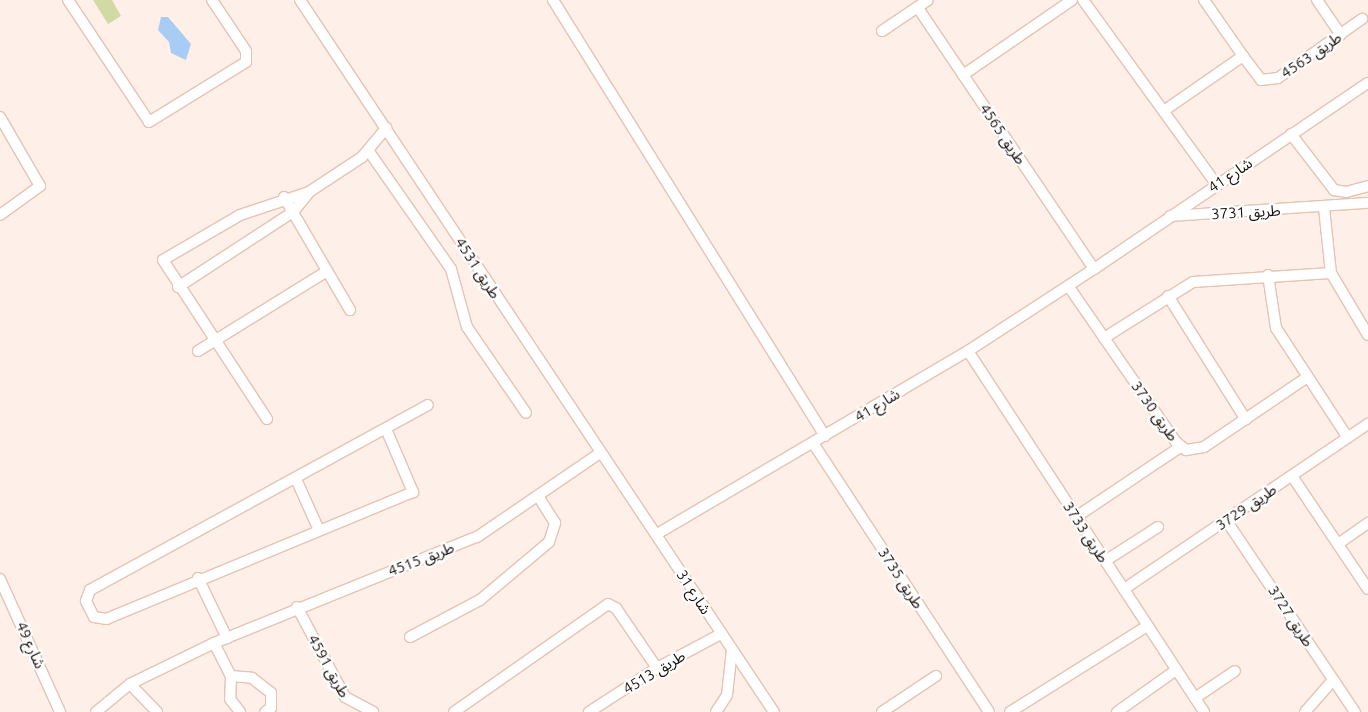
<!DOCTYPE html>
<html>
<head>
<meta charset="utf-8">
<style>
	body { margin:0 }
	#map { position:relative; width:1368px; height:712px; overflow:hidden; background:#fef0e9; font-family:Ubuntu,"Noto Sans Arabic",sans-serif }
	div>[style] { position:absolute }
	.green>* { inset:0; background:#d1d9a4 }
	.water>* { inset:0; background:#a9ccf5 }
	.roads { filter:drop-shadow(1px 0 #e5c3b3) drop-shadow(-1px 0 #e5c3b3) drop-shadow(0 1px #e5c3b3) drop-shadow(0 -1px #e5c3b3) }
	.street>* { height:10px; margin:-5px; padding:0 5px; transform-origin:5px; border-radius:5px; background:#fff }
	span { translate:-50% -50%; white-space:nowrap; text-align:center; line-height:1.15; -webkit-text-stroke:4.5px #fff; paint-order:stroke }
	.street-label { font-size:15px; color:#1c100b }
</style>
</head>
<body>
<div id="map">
	<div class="green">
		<i style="clip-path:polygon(93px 0,112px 0,121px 16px,108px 24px)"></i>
	</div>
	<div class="water">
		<i style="clip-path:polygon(161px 17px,168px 17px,191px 44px,186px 60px,171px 53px,169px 42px,158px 30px)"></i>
	</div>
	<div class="roads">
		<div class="street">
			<i style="left:68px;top:0;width:146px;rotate:56.4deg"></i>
			<i style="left:149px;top:122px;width:114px;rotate:-31.7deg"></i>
			<i style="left:246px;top:62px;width:11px;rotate:-90deg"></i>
			<i style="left:246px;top:51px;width:61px;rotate:-123.7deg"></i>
			<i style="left:300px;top:0;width:855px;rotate:56.35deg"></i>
			<i style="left:553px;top:0;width:514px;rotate:58.04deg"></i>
			<i style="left:1083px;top:0;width:227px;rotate:54.1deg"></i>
			<i style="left:1204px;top:0;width:68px;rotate:55.1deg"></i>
			<i style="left:1317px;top:0;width:42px;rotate:55.6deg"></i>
			<i style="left:882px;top:31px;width:55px;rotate:-34deg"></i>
			<i style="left:963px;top:75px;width:132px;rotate:-34.5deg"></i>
			<i style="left:1165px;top:110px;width:95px;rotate:-34.7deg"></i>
			<i style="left:1243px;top:56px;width:30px;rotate:53deg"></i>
			<i style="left:1261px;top:80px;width:17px;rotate:-7deg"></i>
			<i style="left:1278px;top:78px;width:103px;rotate:-35.1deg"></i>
			<i style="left:0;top:117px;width:80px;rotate:59.9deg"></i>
			<i style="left:40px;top:186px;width:49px;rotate:144.1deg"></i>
			<i style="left:1291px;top:134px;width:71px;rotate:52.5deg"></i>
			<i style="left:1334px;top:190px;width:12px;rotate:9deg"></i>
			<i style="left:1346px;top:192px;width:23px;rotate:-15deg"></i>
			<i style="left:368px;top:150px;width:145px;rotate:55.1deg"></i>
			<i style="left:451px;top:269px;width:60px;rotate:74.6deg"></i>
			<i style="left:467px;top:327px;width:104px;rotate:55.5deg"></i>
			<i style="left:284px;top:197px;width:131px;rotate:59.7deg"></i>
			<i style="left:1324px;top:208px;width:65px;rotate:83.9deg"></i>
			<i style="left:1331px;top:273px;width:72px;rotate:59.2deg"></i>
			<i style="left:1170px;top:216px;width:198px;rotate:-3.8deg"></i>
			<i style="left:1094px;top:269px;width:331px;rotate:-34.2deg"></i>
			<i style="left:1268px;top:275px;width:54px;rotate:81.4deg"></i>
			<i style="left:1276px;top:328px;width:131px;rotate:56.8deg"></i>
			<i style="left:178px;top:287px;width:137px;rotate:-33.1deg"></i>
			<i style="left:293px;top:212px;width:26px;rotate:-51deg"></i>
			<i style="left:309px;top:192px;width:64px;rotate:-33.4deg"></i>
			<i style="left:362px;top:157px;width:38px;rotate:-50deg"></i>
			<i style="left:1069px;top:287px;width:188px;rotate:55.4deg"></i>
			<i style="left:1176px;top:442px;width:13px;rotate:39deg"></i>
			<i style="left:1186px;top:450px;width:18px;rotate:-9deg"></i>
			<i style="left:1204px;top:447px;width:123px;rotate:-34.1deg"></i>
			<i style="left:1168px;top:296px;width:146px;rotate:57.8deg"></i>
			<i style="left:1104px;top:338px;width:105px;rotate:-32.2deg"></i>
			<i style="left:1193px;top:282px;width:138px;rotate:-3.7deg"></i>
			<i style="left:198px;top:351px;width:152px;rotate:-31.8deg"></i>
			<i style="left:968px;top:351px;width:431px;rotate:56.8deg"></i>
			<i style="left:267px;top:419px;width:190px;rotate:-123.2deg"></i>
			<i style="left:163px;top:260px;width:89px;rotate:-30.3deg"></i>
			<i style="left:240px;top:215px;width:73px;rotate:-18.4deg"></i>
			<i style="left:386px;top:429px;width:69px;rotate:66.8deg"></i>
			<i style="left:413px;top:492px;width:331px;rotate:157.5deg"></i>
			<i style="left:107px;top:619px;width:13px;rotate:-171deg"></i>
			<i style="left:94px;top:617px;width:18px;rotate:-117deg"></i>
			<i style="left:86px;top:601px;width:12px;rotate:-70deg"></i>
			<i style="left:90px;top:590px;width:385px;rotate:-28.7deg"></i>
			<i style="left:813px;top:443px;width:321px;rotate:56.8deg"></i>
			<i style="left:1292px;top:476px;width:136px;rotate:56.1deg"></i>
			<i style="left:296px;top:479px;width:54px;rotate:65.8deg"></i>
			<i style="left:1076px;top:517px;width:125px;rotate:-33.9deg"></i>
			<i style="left:1226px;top:520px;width:231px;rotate:56.1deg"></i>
			<i style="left:657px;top:534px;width:361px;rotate:-30.5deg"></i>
			<i style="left:968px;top:351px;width:150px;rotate:-33.1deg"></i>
			<i style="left:1094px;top:269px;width:316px;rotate:-124deg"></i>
			<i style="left:1338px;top:544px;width:37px;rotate:-35deg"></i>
			<i style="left:1105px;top:561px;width:63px;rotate:-32.7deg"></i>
			<i style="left:198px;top:578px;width:67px;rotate:64.2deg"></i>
			<i style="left:0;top:579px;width:146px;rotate:65.7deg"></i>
			<i style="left:1124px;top:589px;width:295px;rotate:-34.1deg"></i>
			<i style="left:297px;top:607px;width:102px;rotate:61.9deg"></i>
			<i style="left:345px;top:697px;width:32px;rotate:28deg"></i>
			<i style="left:410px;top:637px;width:79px;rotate:-27.9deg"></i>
			<i style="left:480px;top:600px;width:90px;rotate:-40deg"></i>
			<i style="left:549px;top:542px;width:20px;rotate:-72deg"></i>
			<i style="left:555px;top:523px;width:32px;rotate:-122deg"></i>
			<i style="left:214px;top:643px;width:37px;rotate:63deg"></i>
			<i style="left:231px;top:676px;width:23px;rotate:92deg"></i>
			<i style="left:230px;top:699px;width:16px;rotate:52deg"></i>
			<i style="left:231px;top:676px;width:21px;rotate:5deg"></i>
			<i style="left:252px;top:678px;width:24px;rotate:38deg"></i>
			<i style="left:271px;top:693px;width:15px;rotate:90deg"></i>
			<i style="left:271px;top:708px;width:7px;rotate:146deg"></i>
			<i style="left:130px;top:684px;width:39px;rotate:46deg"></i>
			<i style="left:1195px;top:698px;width:48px;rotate:-34deg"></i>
			<i style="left:96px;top:712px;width:44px;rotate:-39.5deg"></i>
			<i style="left:130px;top:684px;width:93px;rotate:-26deg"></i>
			<i style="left:214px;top:643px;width:284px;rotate:-22deg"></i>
			<i style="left:477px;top:537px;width:149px;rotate:-34.3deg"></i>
			<i style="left:454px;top:712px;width:188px;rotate:-35deg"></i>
			<i style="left:608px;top:604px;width:9px;rotate:27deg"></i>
			<i style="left:616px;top:608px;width:73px;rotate:55.7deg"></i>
			<i style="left:589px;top:712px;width:81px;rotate:-32.9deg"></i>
			<i style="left:657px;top:668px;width:72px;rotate:-28deg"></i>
			<i style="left:716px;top:712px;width:20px;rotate:-57deg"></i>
			<i style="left:727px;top:695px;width:45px;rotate:-83.7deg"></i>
			<i style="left:882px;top:712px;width:65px;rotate:-33.7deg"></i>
			<i style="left:1010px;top:712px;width:162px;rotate:-32.1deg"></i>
			<i style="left:1117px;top:712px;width:72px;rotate:-35.4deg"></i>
			<i style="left:1305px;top:712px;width:43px;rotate:-48.8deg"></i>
		</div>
	</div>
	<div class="street-label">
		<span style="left:1311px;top:55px;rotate:-34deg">طريق 4563</span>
		<span style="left:1003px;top:134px;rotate:56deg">طريق 4565</span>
		<span style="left:1230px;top:175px;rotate:-34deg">شارع 41</span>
		<span style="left:1246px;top:212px;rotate:-3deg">طريق 3731</span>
		<span style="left:478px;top:268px;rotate:57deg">طريق 4531</span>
		<span style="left:877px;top:405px;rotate:-31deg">شارع 41</span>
		<span style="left:1155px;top:411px;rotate:55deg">طريق 3730</span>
		<span style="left:1246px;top:507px;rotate:-34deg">طريق 3729</span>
		<span style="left:1086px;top:532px;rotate:57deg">طريق 3733</span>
		<span style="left:421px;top:559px;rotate:-21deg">طريق 4515</span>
		<span style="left:901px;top:578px;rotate:57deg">طريق 3735</span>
		<span style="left:694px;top:592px;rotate:57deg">شارع 31</span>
		<span style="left:1291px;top:616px;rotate:57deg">طريق 3727</span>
		<span style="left:31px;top:645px;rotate:66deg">شارع 49</span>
		<span style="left:329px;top:666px;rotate:61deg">طريق 4591</span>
		<span style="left:654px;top:672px;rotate:-31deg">طريق 4513</span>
	</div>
</div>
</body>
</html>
